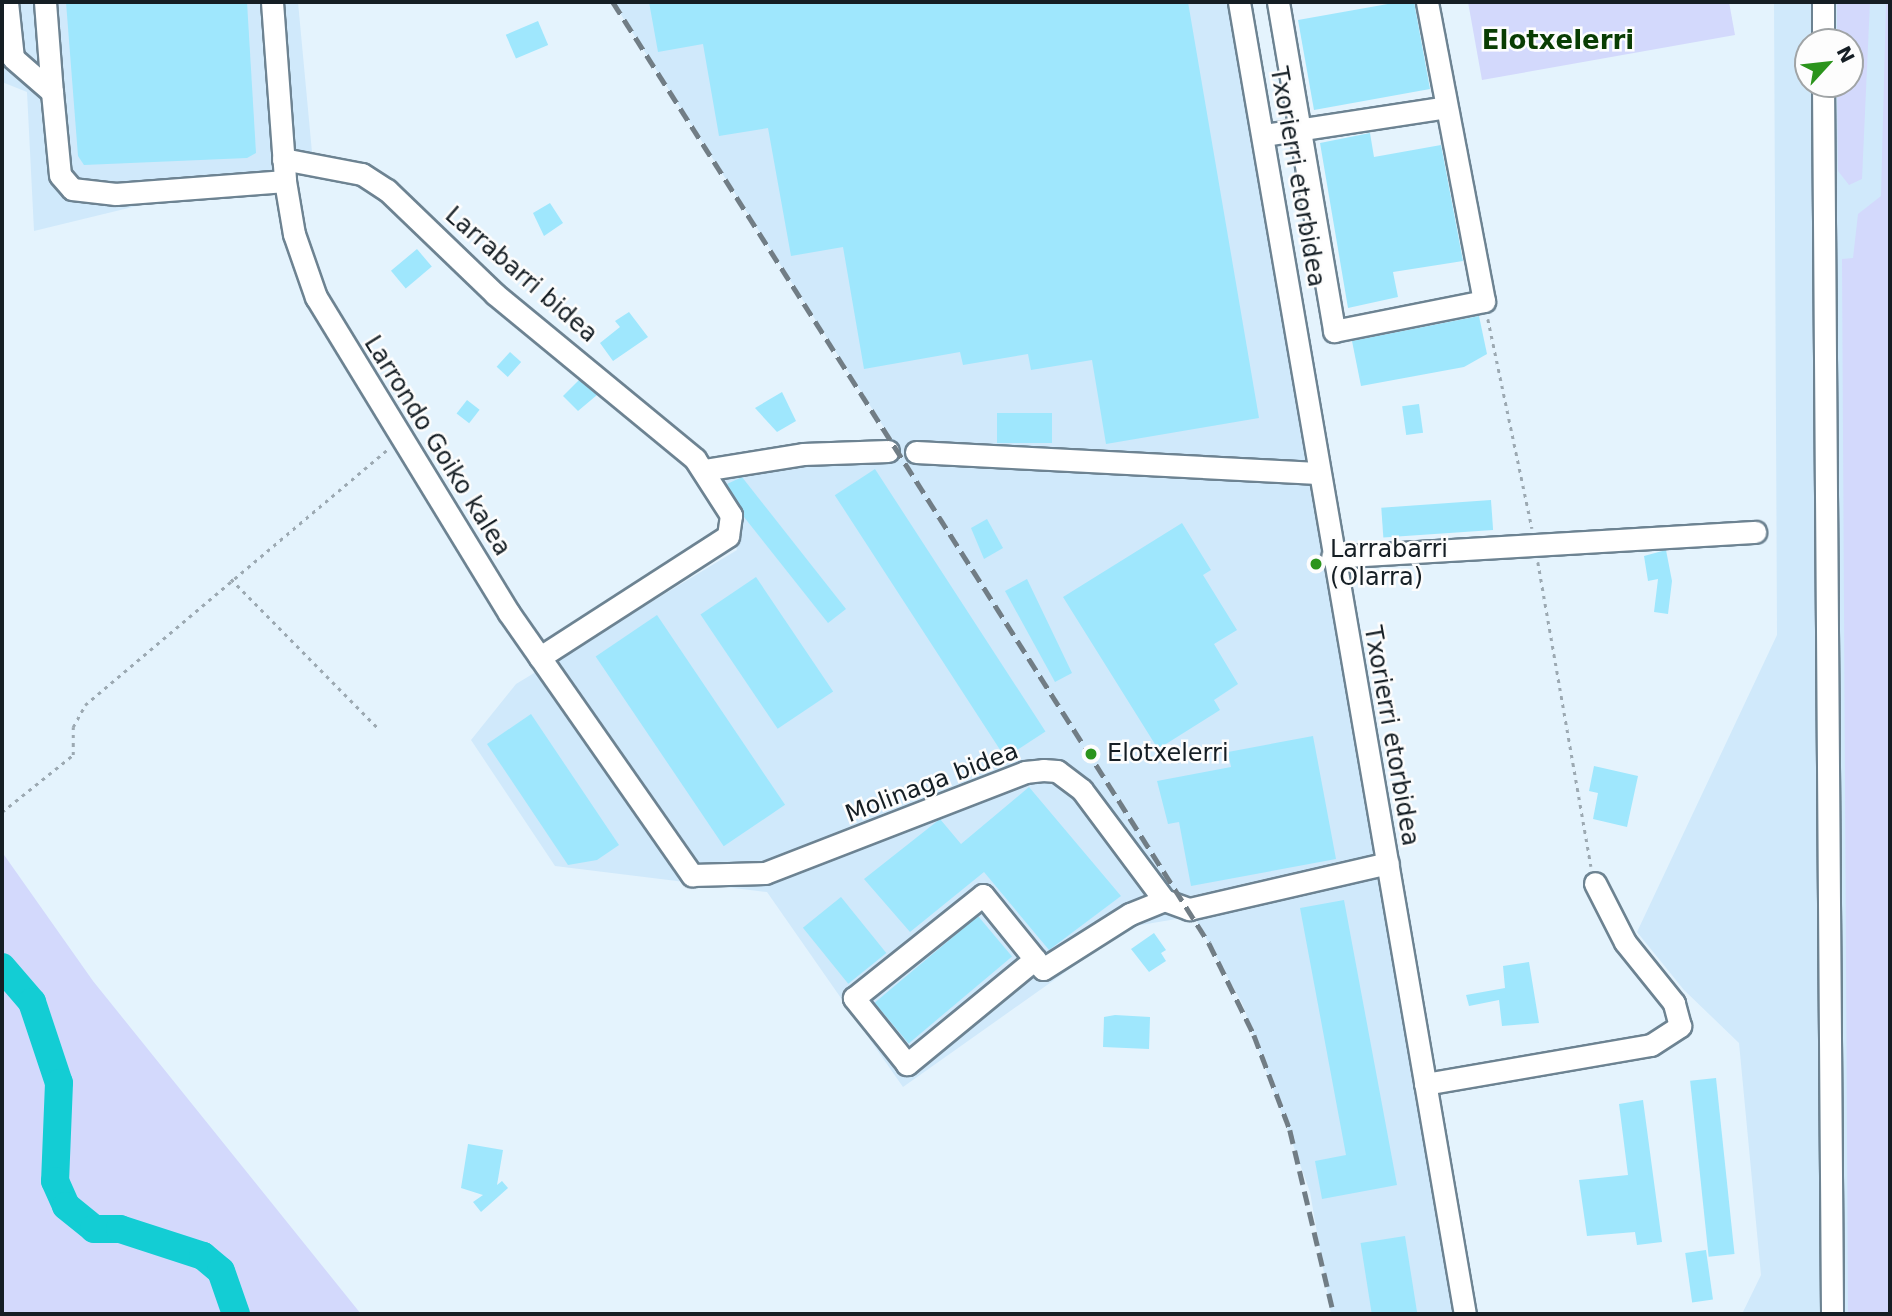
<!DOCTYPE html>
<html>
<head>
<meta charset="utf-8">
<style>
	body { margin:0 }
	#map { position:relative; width:1892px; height:1316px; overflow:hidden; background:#e4f3fd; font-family:"DejaVu Sans",sans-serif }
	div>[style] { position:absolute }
	.built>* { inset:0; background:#d0e9fb }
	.green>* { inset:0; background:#d3d9fc }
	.river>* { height:28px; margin:-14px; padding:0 14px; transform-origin:14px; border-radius:14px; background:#13cdd4 }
	.building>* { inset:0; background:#9fe7fd; transform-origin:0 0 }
	.path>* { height:2.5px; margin-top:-1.25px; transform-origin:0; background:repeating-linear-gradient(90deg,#9ca9b2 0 3.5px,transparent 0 8.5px) }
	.roads { filter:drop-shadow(2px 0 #6d8392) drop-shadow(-2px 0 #6d8392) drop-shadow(0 2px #6d8392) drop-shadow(0 -2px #6d8392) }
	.minor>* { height:21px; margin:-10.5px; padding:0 10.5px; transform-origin:10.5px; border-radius:10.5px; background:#fff }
	.rail>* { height:4.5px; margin-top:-2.25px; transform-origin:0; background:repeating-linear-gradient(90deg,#717d85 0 14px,transparent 0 21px) }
	.dots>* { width:19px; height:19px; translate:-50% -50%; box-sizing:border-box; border:4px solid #fdfdfd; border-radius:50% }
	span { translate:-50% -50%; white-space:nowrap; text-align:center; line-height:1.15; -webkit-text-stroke:5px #fdfdfd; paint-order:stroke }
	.street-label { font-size:24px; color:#151e24 }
	.poi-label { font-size:24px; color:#151e24 }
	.left { translate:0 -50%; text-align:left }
	.neighbourhood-label { font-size:26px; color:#093d03; font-weight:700 }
	.frame { position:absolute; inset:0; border:4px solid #151e24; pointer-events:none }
	.north { position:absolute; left:1794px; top:28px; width:70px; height:70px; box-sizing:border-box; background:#fdfdfd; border:2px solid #a0a4a6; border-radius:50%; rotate:63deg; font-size:19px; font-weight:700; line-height:28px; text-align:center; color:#151e24 }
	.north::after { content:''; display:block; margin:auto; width:24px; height:32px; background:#2b941c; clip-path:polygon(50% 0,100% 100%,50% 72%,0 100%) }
</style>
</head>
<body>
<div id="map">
	<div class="built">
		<i style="clip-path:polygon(2px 2px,298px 2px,313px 163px,34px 231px,27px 92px,2px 82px)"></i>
		<i style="clip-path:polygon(613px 2px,1232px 2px,1459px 1314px,1331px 1314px,1310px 1192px,1242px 1003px,1194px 916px,1129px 927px,903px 1087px,767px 892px,555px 866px,471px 740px,516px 684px,737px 550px,715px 473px,892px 440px)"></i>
		<i style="clip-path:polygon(evenodd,1774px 2px,1890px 2px,1890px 1314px,1742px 1314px,1761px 1275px,1739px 1043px,1684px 990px,1637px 932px,1777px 635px,1774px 2px,1808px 42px,1850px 42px,1850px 84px,1808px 84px,1808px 42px)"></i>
	</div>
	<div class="green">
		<i style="clip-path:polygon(1468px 2px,1729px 2px,1735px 35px,1482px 80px)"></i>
		<i style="clip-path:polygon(1837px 2px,1870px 2px,1862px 179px,1849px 185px,1838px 171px,1837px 84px,1850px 84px,1850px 42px,1837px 42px)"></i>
		<i style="clip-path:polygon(1886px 2px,1890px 2px,1890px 1314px,1848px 1314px,1842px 259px,1853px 258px,1858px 214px,1881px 196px)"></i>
		<i style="clip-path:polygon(2px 852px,93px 981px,361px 1314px,2px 1314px)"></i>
	</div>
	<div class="river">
		<i style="left:2px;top:967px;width:46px;rotate:49.4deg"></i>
		<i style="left:32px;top:1002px;width:85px;rotate:71.6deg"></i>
		<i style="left:59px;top:1083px;width:98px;rotate:92.3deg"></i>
		<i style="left:55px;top:1181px;width:27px;rotate:66deg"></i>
		<i style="left:66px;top:1206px;width:36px;rotate:39deg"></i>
		<i style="left:94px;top:1229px;width:26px"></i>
		<i style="left:120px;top:1229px;width:87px;rotate:18deg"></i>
		<i style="left:203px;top:1256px;width:23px;rotate:40deg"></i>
		<i style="left:221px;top:1271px;width:46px;rotate:70.8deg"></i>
	</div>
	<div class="building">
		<i style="clip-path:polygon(66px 2px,247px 2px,256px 153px,247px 158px,84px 165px,78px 156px)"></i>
		<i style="clip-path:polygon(649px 2px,1188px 2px,1259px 418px,1106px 444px,1092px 360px,1031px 370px,1028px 354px,963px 365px,960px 352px,864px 369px,843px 247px,791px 256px,768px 128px,719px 136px,703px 44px,658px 52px)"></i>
		<i style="clip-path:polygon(1399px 2px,1414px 2px,1430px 89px,1314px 110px,1298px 20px)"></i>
		<i style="left:538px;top:21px;width:26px;height:35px;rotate:67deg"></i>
		<i style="clip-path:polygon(1370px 133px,1374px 157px,1441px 145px,1463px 261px,1393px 272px,1398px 297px,1348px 308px,1320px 143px)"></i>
		<i style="clip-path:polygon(550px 203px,563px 223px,544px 236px,533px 213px)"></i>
		<i style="left:417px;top:249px;width:23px;height:34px;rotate:50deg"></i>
		<i style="clip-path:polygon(629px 312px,648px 337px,613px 361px,600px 343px,620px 327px,615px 321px)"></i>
		<i style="clip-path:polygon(1479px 316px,1487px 354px,1464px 367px,1361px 386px,1352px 341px)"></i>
		<i style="left:510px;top:352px;width:15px;height:20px;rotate:42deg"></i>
		<i style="clip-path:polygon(579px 380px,597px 395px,578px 411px,563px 396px)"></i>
		<i style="clip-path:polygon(782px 392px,796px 421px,777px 432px,755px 408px)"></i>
		<i style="left:467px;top:400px;width:16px;height:17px;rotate:38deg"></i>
		<i style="left:1419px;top:404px;width:29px;height:17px;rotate:82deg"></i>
		<i style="left:997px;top:413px;width:55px;height:30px"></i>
		<i style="left:875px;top:469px;width:313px;height:48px;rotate:57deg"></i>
		<i style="clip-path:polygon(742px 477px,846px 609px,828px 623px,744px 517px,727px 484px)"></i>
		<i style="left:1491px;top:500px;width:30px;height:110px;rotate:86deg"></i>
		<i style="clip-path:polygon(987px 519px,1003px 548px,984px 559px,971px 528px)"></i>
		<i style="clip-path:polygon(1182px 523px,1211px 570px,1203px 575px,1237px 630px,1214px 644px,1238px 684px,1214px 700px,1220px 710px,1158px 749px,1063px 597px)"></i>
		<i style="clip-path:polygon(1666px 550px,1672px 581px,1668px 614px,1654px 612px,1658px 579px,1648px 581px,1644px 556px)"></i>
		<i style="left:756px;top:577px;width:138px;height:67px;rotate:56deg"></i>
		<i style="clip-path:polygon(1027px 579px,1072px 673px,1055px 682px,1005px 591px)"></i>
		<i style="left:657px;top:615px;width:229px;height:74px;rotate:56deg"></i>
		<i style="clip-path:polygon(531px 714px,619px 845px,597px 860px,568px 865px,487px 744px)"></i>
		<i style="clip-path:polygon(1313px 736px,1336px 859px,1191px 886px,1179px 822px,1168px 824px,1157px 781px,1231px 767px,1228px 752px)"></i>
		<i style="clip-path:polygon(1594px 766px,1638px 776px,1627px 827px,1593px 819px,1598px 793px,1589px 791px)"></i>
		<i style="clip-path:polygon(1029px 787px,1121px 896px,1049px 950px,984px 872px,910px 932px,864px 879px,940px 819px,961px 844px)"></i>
		<i style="left:841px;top:897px;width:72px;height:49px;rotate:51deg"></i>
		<i style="clip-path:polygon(1344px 900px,1397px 1185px,1322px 1199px,1315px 1161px,1346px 1155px,1300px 908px)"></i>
		<i style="left:978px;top:916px;width:53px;height:135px;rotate:50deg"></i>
		<i style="clip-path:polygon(1154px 933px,1166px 950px,1161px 953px,1166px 961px,1149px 972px,1131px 949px)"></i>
		<i style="clip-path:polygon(1529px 962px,1539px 1023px,1502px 1026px,1499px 1000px,1469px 1006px,1466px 995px,1505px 988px,1503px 966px)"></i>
		<i style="clip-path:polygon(1115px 1015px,1150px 1017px,1149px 1049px,1103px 1047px,1104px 1017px)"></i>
		<i style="left:1716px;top:1078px;width:177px;height:26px;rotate:84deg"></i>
		<i style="clip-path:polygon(1643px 1100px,1662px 1242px,1637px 1245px,1635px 1232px,1587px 1236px,1579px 1180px,1628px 1175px,1619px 1104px)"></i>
		<i style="clip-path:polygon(468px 1144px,503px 1150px,497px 1185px,502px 1181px,508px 1188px,481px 1212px,473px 1202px,483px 1195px,461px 1188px)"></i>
		<i style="left:1405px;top:1236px;width:79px;height:45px;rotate:81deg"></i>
		<i style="left:1706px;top:1250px;width:50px;height:21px;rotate:82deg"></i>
	</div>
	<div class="path">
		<i style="left:1488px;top:319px;width:214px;rotate:78.1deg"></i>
		<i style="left:1538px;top:562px;width:309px;rotate:80.1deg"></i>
		<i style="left:231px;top:579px;width:212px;rotate:45.4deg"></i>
		<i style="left:2px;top:812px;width:91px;rotate:-38.8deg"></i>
		<i style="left:73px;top:755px;width:28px;rotate:-90deg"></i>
		<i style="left:73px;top:727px;width:25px;rotate:-61deg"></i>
		<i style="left:85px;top:705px;width:398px;rotate:-40.2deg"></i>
	</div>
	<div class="roads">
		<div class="minor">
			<i style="left:7px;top:2px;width:56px;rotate:83.9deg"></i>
			<i style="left:13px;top:58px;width:52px;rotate:41.1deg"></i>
			<i style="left:52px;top:92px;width:83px;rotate:84.5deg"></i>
			<i style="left:60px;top:175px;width:18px;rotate:49deg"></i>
			<i style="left:72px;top:189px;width:44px;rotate:6.5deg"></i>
			<i style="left:116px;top:194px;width:169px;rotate:-4.4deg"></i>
			<i style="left:45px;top:2px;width:90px;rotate:85.6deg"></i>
			<i style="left:272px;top:2px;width:179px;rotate:85.8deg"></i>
			<i style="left:285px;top:181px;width:54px;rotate:80.4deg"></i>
			<i style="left:294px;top:234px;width:67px;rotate:70.8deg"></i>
			<i style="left:316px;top:297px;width:370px;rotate:58.6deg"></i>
			<i style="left:509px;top:613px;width:320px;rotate:55.1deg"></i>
			<i style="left:692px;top:875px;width:73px;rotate:-1.6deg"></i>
			<i style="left:765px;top:873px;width:279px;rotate:-21.2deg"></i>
			<i style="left:1025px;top:772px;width:18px;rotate:-6deg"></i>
			<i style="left:1043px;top:770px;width:14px;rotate:4deg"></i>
			<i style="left:1057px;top:771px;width:31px;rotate:37deg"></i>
			<i style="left:1082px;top:790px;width:137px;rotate:53.3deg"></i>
			<i style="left:1164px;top:900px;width:27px;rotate:20deg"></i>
			<i style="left:1189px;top:909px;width:204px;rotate:-13deg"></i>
			<i style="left:1239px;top:2px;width:1331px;rotate:80.23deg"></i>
			<i style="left:1278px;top:2px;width:334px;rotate:80.3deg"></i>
			<i style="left:1334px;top:331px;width:153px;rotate:-11.3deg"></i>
			<i style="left:1484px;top:301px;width:304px;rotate:-100.8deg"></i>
			<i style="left:1823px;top:2px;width:40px;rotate:90deg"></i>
			<i style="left:1823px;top:84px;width:1230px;rotate:89.58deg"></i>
			<i style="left:1264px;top:135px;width:184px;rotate:-8.7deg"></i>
			<i style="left:283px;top:159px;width:80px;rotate:10.8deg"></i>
			<i style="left:362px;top:174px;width:30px;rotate:33deg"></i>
			<i style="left:387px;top:190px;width:150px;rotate:43.9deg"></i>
			<i style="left:495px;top:294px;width:259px;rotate:39.5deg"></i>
			<i style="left:695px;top:459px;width:67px;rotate:57.3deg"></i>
			<i style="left:731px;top:515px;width:21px;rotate:98deg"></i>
			<i style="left:728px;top:536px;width:224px;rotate:147.2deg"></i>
			<i style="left:916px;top:452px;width:402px;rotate:3deg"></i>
			<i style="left:704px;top:470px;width:100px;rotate:-9.2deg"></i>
			<i style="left:803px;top:454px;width:85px;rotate:-2deg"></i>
			<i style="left:1332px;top:557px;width:424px;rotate:-3.4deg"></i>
			<i style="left:1035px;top:959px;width:166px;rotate:140.6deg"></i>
			<i style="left:907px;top:1064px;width:85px;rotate:-128.8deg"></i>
			<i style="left:854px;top:998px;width:165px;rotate:-38.6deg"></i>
			<i style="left:983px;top:895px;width:95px;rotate:51deg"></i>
			<i style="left:1043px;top:969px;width:103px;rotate:-32.3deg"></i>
			<i style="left:1130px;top:914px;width:37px;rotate:-22deg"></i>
			<i style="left:1425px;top:1084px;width:229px;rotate:-9.8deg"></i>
			<i style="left:1651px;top:1045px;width:35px;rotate:-33deg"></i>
			<i style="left:1680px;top:1026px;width:24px;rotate:-105deg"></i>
			<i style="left:1674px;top:1003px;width:78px;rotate:-128.8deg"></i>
			<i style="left:1625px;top:942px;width:66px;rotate:-117deg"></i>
		</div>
	</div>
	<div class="rail">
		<i style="left:613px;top:2px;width:1114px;rotate:57.65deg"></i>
		<i style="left:1209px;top:943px;width:102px;rotate:63.9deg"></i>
		<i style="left:1254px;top:1035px;width:102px;rotate:69.2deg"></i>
		<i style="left:1290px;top:1130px;width:189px;rotate:76.6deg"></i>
	</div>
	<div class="dots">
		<i style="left:1316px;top:564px;background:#2b941c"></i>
		<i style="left:1091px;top:754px;background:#2b941c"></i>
	</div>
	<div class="street-label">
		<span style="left:1297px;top:177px;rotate:80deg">Txorierri etorbidea</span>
		<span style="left:521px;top:275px;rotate:41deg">Larrabarri bidea</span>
		<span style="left:437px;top:446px;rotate:58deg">Larrondo Goiko kalea</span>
		<span style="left:1391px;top:736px;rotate:80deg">Txorierri etorbidea</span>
		<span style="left:932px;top:783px;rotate:-21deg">Molinaga bidea</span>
	</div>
	<div class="poi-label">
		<span class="left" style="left:1330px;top:564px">Larrabarri<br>(Olarra)</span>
		<span class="left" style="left:1107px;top:754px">Elotxelerri</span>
	</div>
	<div class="neighbourhood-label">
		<span style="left:1558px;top:41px">Elotxelerri</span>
	</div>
	<div class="frame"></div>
	<div class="north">N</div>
</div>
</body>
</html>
